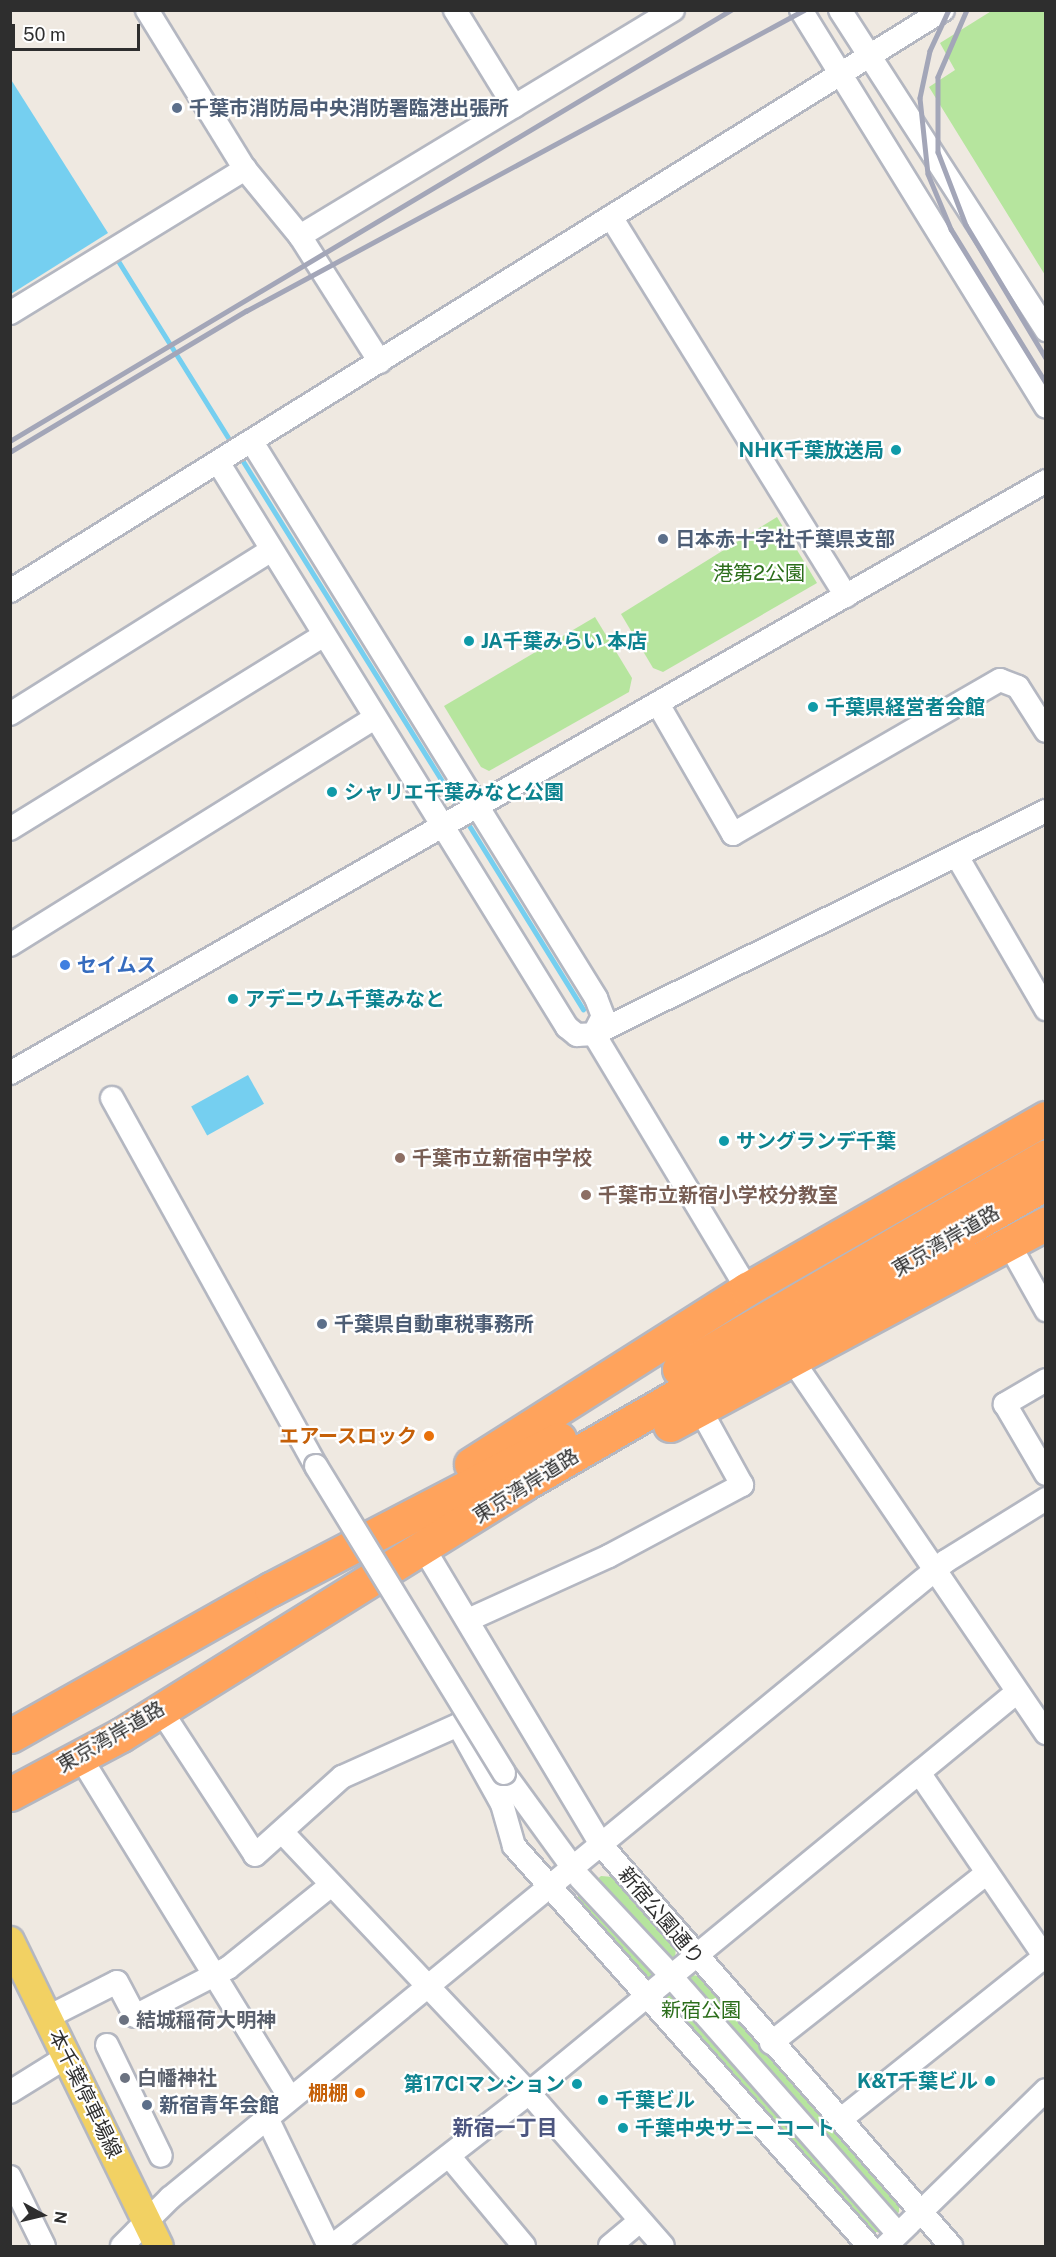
<!DOCTYPE html>
<html>
<head>
<meta charset="utf-8">
<style>
	body { margin:0 }
	#map { position:relative; width:1056px; height:2257px; overflow:hidden; background:#efe9e1; font-family:"Public Sans","Noto Sans JP",sans-serif }
	div>[style] { position:absolute }
	.green>* { inset:0; background:#b6e59e }
	.water>* { inset:0; background:#75cff0; transform-origin:0 0 }
	.stream>* { height:5px; margin:-2.5px; padding:0 2.5px; transform-origin:2.5px; border-radius:2.5px; background:#75cff0 }
	.roads { filter:drop-shadow(2px 0 #b4b7c1) drop-shadow(-2px 0 #b4b7c1) drop-shadow(0 2px #b4b7c1) drop-shadow(0 -2px #b4b7c1) }
	.minor>* { height:22px; margin:-11px; padding:0 11px; transform-origin:11px; border-radius:11px; background:#fff }
	.major>* { height:28px; margin:-14px; padding:0 14px; transform-origin:14px; border-radius:14px; background:#f2d163 }
	.highway>* { height:33px; margin:-16.5px; padding:0 16.5px; transform-origin:16.5px; border-radius:16.5px; background:#ffa35c }
	.rail>* { height:4.5px; margin:-2.25px; padding:0 2.25px; transform-origin:2.25px; border-radius:2.25px; background:#a3a6b8 }
	.bridges { filter:drop-shadow(2px 0 #b4b7c1) drop-shadow(-2px 0 #b4b7c1) drop-shadow(0 2px #b4b7c1) drop-shadow(0 -2px #b4b7c1) }
	.minor-bridge>* { height:22px; margin:-11px; padding:0 11px; transform-origin:11px; border-radius:11px; background:#fff }
	.dots>* { width:16px; height:16px; translate:-50% -50%; box-sizing:border-box; border:3px solid #fff; border-radius:50% }
	span { translate:-50% -50%; white-space:nowrap; text-align:center; line-height:1.15; -webkit-text-stroke:4.5px #fff; paint-order:stroke }
	.service-label { font-size:20px; color:#4e5e75; font-weight:700 }
	.left { translate:0 -50%; text-align:left }
	.culture-label { font-size:20px; color:#0d838f; font-weight:700 }
	.right { translate:-100% -50%; text-align:right }
	.park-label { font-size:20px; color:#2c6e1b }
	.shop-label { font-size:20px; color:#366cbe; font-weight:700 }
	.education-label { font-size:20px; color:#785e54; font-weight:700 }
	.street-label { font-size:20px; color:#2e2e2e }
	.food-label { font-size:20px; color:#c56008; font-weight:700 }
	.worship-label { font-size:20px; color:#5b616d; font-weight:700 }
	.neighbourhood-label { font-size:21px; color:#4d5680; font-weight:700 }
	.frame { position:absolute; inset:0; border:12px solid #2e2e2e; pointer-events:none }
	.north { position:absolute; left:12px; top:2185px; width:60px; height:60px; -webkit-text-stroke:4px #fff; paint-order:stroke; rotate:98deg; font-size:16px; font-weight:700; line-height:24px; text-align:center; color:#2e2e2e }
	.north::after { content:''; display:block; margin:auto; width:21px; height:27px; background:#2e2e2e; clip-path:polygon(50% 0,100% 100%,50% 72%,0 100%) }
	.scale { position:absolute; left:12px; top:24px; width:128px; height:27px; box-sizing:border-box; border:3px solid #2e2e2e; border-top:0; padding-left:8px; font-size:18px; line-height:21px; white-space:nowrap; color:#2e2e2e; -webkit-text-stroke:4px #fff; paint-order:stroke }
</style>
</head>
<body>
<div id="map">
	<div class="green">
		<i style="clip-path:polygon(993px 10px,1045px 11px,1045px 275px,929px 87px,955px 70px,940px 43px)"></i>
		<i style="clip-path:polygon(777px 517px,817px 583px,663px 672px,653px 668px,621px 614px)"></i>
		<i style="clip-path:polygon(595px 617px,632px 678px,629px 692px,489px 771px,481px 767px,444px 706px)"></i>
		<i style="clip-path:polygon(601px 1876px,613px 1877px,676px 1947px,675px 1959px,652px 1979px,640px 1977px,577px 1908px,578px 1895px)"></i>
		<i style="clip-path:polygon(689px 1975px,702px 1976px,899px 2199px,899px 2212px,879px 2232px,867px 2232px,665px 2007px,666px 1994px)"></i>
	</div>
	<div class="water">
		<i style="clip-path:polygon(10px 78px,108px 233px,11px 294px,10px 294px)"></i>
		<i style="left:248px;top:1075px;width:33px;height:65px;rotate:61deg"></i>
	</div>
	<div class="stream">
		<i style="left:115px;top:256px;width:225px;rotate:58.1deg"></i>
		<i style="left:239px;top:455px;width:417px;rotate:58.1deg"></i>
		<i style="left:465px;top:819px;width:224px;rotate:58.2deg"></i>
	</div>
	<div class="roads">
		<div class="minor">
			<i style="left:147px;top:10px;width:187px;rotate:58.4deg"></i>
			<i style="left:245px;top:169px;width:87px;rotate:50.6deg"></i>
			<i style="left:300px;top:236px;width:149px;rotate:57.6deg"></i>
			<i style="left:455px;top:10px;width:113px;rotate:58.4deg"></i>
			<i style="left:801px;top:10px;width:466px;rotate:58.3deg"></i>
			<i style="left:840px;top:10px;width:381px;rotate:57.2deg"></i>
			<i style="left:611px;top:217px;width:446px;rotate:58.2deg"></i>
			<i style="left:300px;top:236px;width:436px;rotate:-31.2deg"></i>
			<i style="left:10px;top:313px;width:276px;rotate:-31.5deg"></i>
			<i style="left:252px;top:442px;width:654px;rotate:58.25deg"></i>
			<i style="left:596px;top:998px;width:19px;rotate:69deg"></i>
			<i style="left:603px;top:1016px;width:20px;rotate:117deg"></i>
			<i style="left:218px;top:462px;width:664px;rotate:58.3deg"></i>
			<i style="left:567px;top:1027px;width:13px;rotate:39deg"></i>
			<i style="left:577px;top:1035px;width:17px;rotate:-3deg"></i>
			<i style="left:594px;top:1034px;width:504px;rotate:-26.26deg"></i>
			<i style="left:10px;top:591px;width:1099px;rotate:-31.91deg"></i>
			<i style="left:658px;top:704px;width:150px;rotate:60deg"></i>
			<i style="left:733px;top:834px;width:308px;rotate:-30deg"></i>
			<i style="left:1000px;top:680px;width:19px;rotate:21deg"></i>
			<i style="left:1018px;top:687px;width:52px;rotate:57.5deg"></i>
			<i style="left:10px;top:714px;width:308px;rotate:-32.1deg"></i>
			<i style="left:10px;top:829px;width:368px;rotate:-31.7deg"></i>
			<i style="left:958px;top:858px;width:175px;rotate:59.8deg"></i>
			<i style="left:10px;top:945px;width:430px;rotate:-31.9deg"></i>
			<i style="left:594px;top:1034px;width:297px;rotate:59deg"></i>
			<i style="left:10px;top:1073px;width:1193px;rotate:-29.74deg"></i>
			<i style="left:112px;top:1098px;width:421px;rotate:61deg"></i>
			<i style="left:1009px;top:1244px;width:76px;rotate:60.7deg"></i>
			<i style="left:793px;top:1361px;width:450px;rotate:55.8deg"></i>
			<i style="left:1046px;top:1380px;width:48px;rotate:149.7deg"></i>
			<i style="left:1005px;top:1404px;width:81px;rotate:59.6deg"></i>
			<i style="left:423px;top:1547px;width:348px;rotate:59.1deg"></i>
			<i style="left:602px;top:1846px;width:531px;rotate:48.9deg"></i>
			<i style="left:468px;top:1620px;width:155px;rotate:-24.4deg"></i>
			<i style="left:609px;top:1556px;width:151px;rotate:-28.1deg"></i>
			<i style="left:742px;top:1485px;width:87px;rotate:-118.9deg"></i>
			<i style="left:160px;top:1709px;width:174px;rotate:56.9deg"></i>
			<i style="left:255px;top:1855px;width:117px;rotate:-41.9deg"></i>
			<i style="left:342px;top:1777px;width:127px;rotate:-24.1deg"></i>
			<i style="left:458px;top:1725px;width:90px;rotate:60.9deg"></i>
			<i style="left:502px;top:1804px;width:44px;rotate:74.1deg"></i>
			<i style="left:514px;top:1846px;width:535px;rotate:48.41deg"></i>
			<i style="left:79px;top:1755px;width:403px;rotate:58.4deg"></i>
			<i style="left:504px;top:1773px;width:109px;rotate:54deg"></i>
			<i style="left:920px;top:1774px;width:224px;rotate:55.7deg"></i>
			<i style="left:284px;top:1834px;width:357px;rotate:46.6deg"></i>
			<i style="left:529px;top:2093px;width:203px;rotate:48.8deg"></i>
			<i style="left:580px;top:1878px;width:127px;rotate:46.9deg"></i>
			<i style="left:676px;top:1982px;width:328px;rotate:48.6deg"></i>
			<i style="left:48px;top:2017px;width:77px;rotate:-26.9deg"></i>
			<i style="left:117px;top:1982px;width:38px;rotate:62deg"></i>
			<i style="left:135px;top:2016px;width:105px;rotate:-27.3deg"></i>
			<i style="left:228px;top:1968px;width:131px;rotate:-38.8deg"></i>
			<i style="left:771px;top:2043px;width:275px;rotate:-38.2deg"></i>
			<i style="left:107px;top:2045px;width:123px;rotate:64.1deg"></i>
			<i style="left:10px;top:2092px;width:68px;rotate:-31.8deg"></i>
			<i style="left:267px;top:2118px;width:142px;rotate:64.2deg"></i>
			<i style="left:840px;top:2120px;width:261px;rotate:-38.6deg"></i>
			<i style="left:449px;top:2156px;width:117px;rotate:50.2deg"></i>
			<i style="left:10px;top:2177px;width:77px;rotate:63.8deg"></i>
			<i style="left:122px;top:2246px;width:68px;rotate:-45deg"></i>
			<i style="left:170px;top:2198px;width:1004px;rotate:-39.38deg"></i>
			<i style="left:946px;top:1561px;width:118px;rotate:-31.8deg"></i>
			<i style="left:332px;top:2246px;width:249px;rotate:-37.8deg"></i>
			<i style="left:529px;top:2093px;width:630px;rotate:-39.4deg"></i>
			<i style="left:610px;top:2246px;width:39px;rotate:-40deg"></i>
			<i style="left:886px;top:2246px;width:223px;rotate:-44.3deg"></i>
		</div>
		<div class="major">
			<i style="left:10px;top:1941px;width:339px;rotate:64deg"></i>
		</div>
		<div class="highway">
			<i style="left:679px;top:1369px;width:424px;rotate:-30.1deg"></i>
			<i style="left:670px;top:1425px;width:427px;rotate:-28.2deg"></i>
			<i style="left:471px;top:1464px;width:327px;rotate:-32.4deg"></i>
			<i style="left:747px;top:1289px;width:344px;rotate:-29.8deg"></i>
			<i style="left:10px;top:1736px;width:300px;rotate:-29.4deg"></i>
			<i style="left:271px;top:1589px;width:325px;rotate:-27.5deg"></i>
			<i style="left:10px;top:1794px;width:126px;rotate:-28deg"></i>
			<i style="left:121px;top:1735px;width:473px;rotate:-31.9deg"></i>
			<i style="left:522px;top:1485px;width:605px;rotate:-29.96deg"></i>
		</div>
	</div>
	<div class="rail">
		<i style="left:949px;top:10px;width:45px;rotate:114.9deg"></i>
		<i style="left:930px;top:51px;width:48px;rotate:102deg"></i>
		<i style="left:920px;top:98px;width:76px;rotate:84deg"></i>
		<i style="left:928px;top:174px;width:60px;rotate:67.3deg"></i>
		<i style="left:951px;top:229px;width:181px;rotate:58.3deg"></i>
		<i style="left:967px;top:10px;width:73px;rotate:113.4deg"></i>
		<i style="left:938px;top:77px;width:75px;rotate:90deg"></i>
		<i style="left:938px;top:152px;width:78px;rotate:69deg"></i>
		<i style="left:966px;top:225px;width:155px;rotate:59deg"></i>
		<i style="left:10px;top:441px;width:840px;rotate:-30.87deg"></i>
		<i style="left:10px;top:452px;width:275px;rotate:-30.9deg"></i>
		<i style="left:246px;top:311px;width:634px;rotate:-28.34deg"></i>
	</div>
	<div class="bridges">
		<div class="minor-bridge">
			<i style="left:316px;top:1466px;width:360px;rotate:58.5deg"></i>
		</div>
	</div>
	<div class="dots">
		<i style="left:177px;top:108px;background:#5c6f8a"></i>
		<i style="left:896px;top:450px;background:#0f9aa8"></i>
		<i style="left:663px;top:539px;background:#5c6f8a"></i>
		<i style="left:469px;top:641px;background:#0f9aa8"></i>
		<i style="left:813px;top:707px;background:#0f9aa8"></i>
		<i style="left:332px;top:792px;background:#0f9aa8"></i>
		<i style="left:65px;top:965px;background:#3f7fe0"></i>
		<i style="left:233px;top:999px;background:#0f9aa8"></i>
		<i style="left:724px;top:1141px;background:#0f9aa8"></i>
		<i style="left:400px;top:1158px;background:#8d6e63"></i>
		<i style="left:586px;top:1195px;background:#8d6e63"></i>
		<i style="left:322px;top:1324px;background:#5c6f8a"></i>
		<i style="left:429px;top:1436px;background:#e8710a"></i>
		<i style="left:124px;top:2020px;background:#6b7280"></i>
		<i style="left:125px;top:2078px;background:#6b7280"></i>
		<i style="left:990px;top:2081px;background:#0f9aa8"></i>
		<i style="left:577px;top:2084px;background:#0f9aa8"></i>
		<i style="left:360px;top:2093px;background:#e8710a"></i>
		<i style="left:603px;top:2100px;background:#0f9aa8"></i>
		<i style="left:147px;top:2105px;background:#5c6f8a"></i>
		<i style="left:623px;top:2128px;background:#0f9aa8"></i>
	</div>
	<div class="service-label">
		<span class="left" style="left:189px;top:108px">千葉市消防局中央消防署臨港出張所</span>
		<span class="left" style="left:675px;top:539px">日本赤十字社千葉県支部</span>
		<span class="left" style="left:334px;top:1324px">千葉県自動車税事務所</span>
		<span class="left" style="left:159px;top:2105px">新宿青年会館</span>
	</div>
	<div class="culture-label">
		<span class="right" style="left:884px;top:450px">NHK千葉放送局</span>
		<span class="left" style="left:481px;top:641px">JA千葉みらい 本店</span>
		<span class="left" style="left:825px;top:707px">千葉県経営者会館</span>
		<span class="left" style="left:344px;top:792px">シャリエ千葉みなと公園</span>
		<span class="left" style="left:245px;top:999px">アデニウム千葉みなと</span>
		<span class="left" style="left:736px;top:1141px">サングランデ千葉</span>
		<span class="right" style="left:978px;top:2081px">K&amp;T千葉ビル</span>
		<span class="right" style="left:565px;top:2084px">第17CIマンション</span>
		<span class="left" style="left:615px;top:2100px">千葉ビル</span>
		<span class="left" style="left:635px;top:2128px">千葉中央サニーコート</span>
	</div>
	<div class="park-label">
		<span style="left:759px;top:573px">港第2公園</span>
		<span style="left:701px;top:2010px">新宿公園</span>
	</div>
	<div class="shop-label">
		<span class="left" style="left:77px;top:965px">セイムス</span>
	</div>
	<div class="education-label">
		<span class="left" style="left:412px;top:1158px">千葉市立新宿中学校</span>
		<span class="left" style="left:598px;top:1195px">千葉市立新宿小学校分教室</span>
	</div>
	<div class="street-label">
		<span style="left:946px;top:1241px;rotate:-30deg">東京湾岸道路</span>
		<span style="left:526px;top:1486px;rotate:-32deg">東京湾岸道路</span>
		<span style="left:111px;top:1737px;rotate:-30deg">東京湾岸道路</span>
		<span style="left:661px;top:1916px;rotate:50deg">新宿公園通り</span>
		<span style="left:85px;top:2094px;rotate:64deg">本千葉停車場線</span>
	</div>
	<div class="food-label">
		<span class="right" style="left:417px;top:1436px">エアースロック</span>
		<span class="right" style="left:348px;top:2093px">棚棚</span>
	</div>
	<div class="worship-label">
		<span class="left" style="left:136px;top:2020px">結城稲荷大明神</span>
		<span class="left" style="left:137px;top:2078px">白幡神社</span>
	</div>
	<div class="neighbourhood-label">
		<span style="left:505px;top:2128px">新宿一丁目</span>
	</div>
	<div class="frame"></div>
	<div class="north">N</div>
	<div class="scale">50 m</div>
</div>
</body>
</html>
